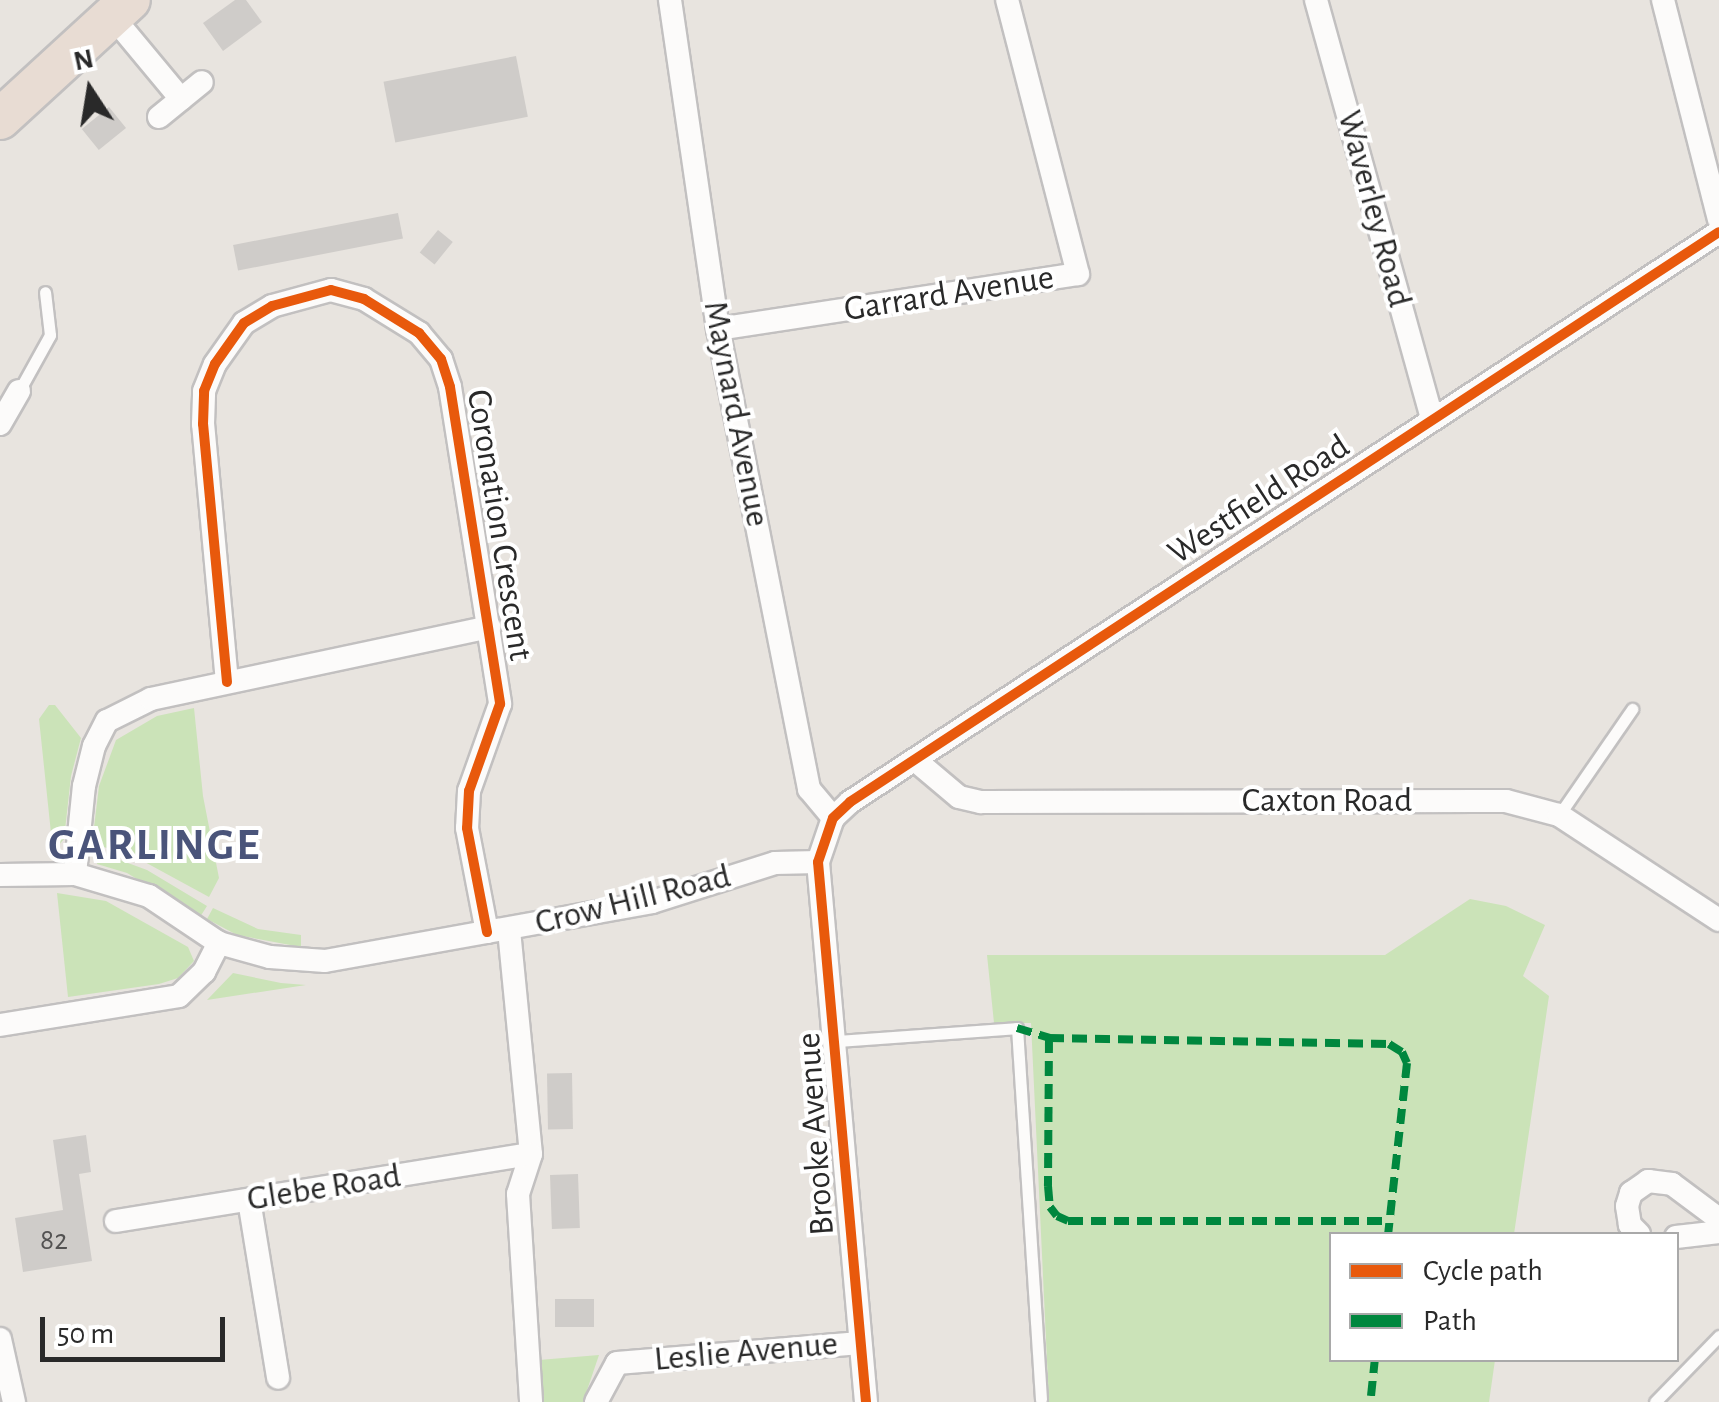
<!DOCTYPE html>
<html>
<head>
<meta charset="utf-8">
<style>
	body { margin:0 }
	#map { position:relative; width:1719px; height:1402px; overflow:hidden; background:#e8e4df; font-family:"Alegreya Sans",sans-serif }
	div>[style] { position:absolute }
	.green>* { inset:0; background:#cbe3b8 }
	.building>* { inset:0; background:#cfccc9; transform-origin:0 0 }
	.roads { filter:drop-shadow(2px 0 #c2c0c0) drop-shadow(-2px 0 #c2c0c0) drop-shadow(0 2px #c2c0c0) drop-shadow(0 -2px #c2c0c0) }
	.lane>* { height:11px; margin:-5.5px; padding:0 5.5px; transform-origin:5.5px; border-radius:5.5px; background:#fcfbfa }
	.street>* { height:22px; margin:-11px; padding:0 11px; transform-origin:11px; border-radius:11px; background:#fcfbfa }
	.highway>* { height:40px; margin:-20px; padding:0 20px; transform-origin:20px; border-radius:20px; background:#e8dcd3 }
	.quiet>* { height:8px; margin-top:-4px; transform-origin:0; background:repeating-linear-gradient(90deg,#00873e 0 15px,transparent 0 23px) }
	.cycleway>* { height:10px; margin:-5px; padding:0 5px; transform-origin:5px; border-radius:5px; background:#e8590c }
	span { translate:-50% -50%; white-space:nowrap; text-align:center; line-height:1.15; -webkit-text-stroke:8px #fff; paint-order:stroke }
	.number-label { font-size:30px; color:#535252 }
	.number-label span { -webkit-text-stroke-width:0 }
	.street-label { font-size:35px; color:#292929 }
	.district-label { font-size:45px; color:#4a547a; font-weight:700; letter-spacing:2.5px }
	.legend { position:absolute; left:1329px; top:1232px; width:350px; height:130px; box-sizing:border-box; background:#fff; border:2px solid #a9a9a9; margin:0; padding:12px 18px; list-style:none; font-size:30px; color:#292929 }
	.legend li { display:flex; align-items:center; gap:20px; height:50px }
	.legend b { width:50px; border:2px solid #a9a9a9 }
	.north { position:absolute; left:40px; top:40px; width:100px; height:100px; -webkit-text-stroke:8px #fff; paint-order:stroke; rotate:348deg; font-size:28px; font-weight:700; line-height:40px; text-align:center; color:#292929 }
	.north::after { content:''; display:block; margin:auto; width:35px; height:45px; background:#292929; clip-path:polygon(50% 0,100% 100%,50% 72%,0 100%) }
	.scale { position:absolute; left:40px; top:1317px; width:185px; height:45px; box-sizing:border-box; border:5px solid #292929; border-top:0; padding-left:12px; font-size:30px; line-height:35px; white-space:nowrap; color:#292929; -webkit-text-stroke:8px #fff; paint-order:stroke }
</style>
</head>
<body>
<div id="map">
	<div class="green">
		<i style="clip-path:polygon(49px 705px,55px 705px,81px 738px,71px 776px,64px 839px,53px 852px,39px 719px)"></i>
		<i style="clip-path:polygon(194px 708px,203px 796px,219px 878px,209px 897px,130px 854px,92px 844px,99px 786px,116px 740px,157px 716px)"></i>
		<i style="clip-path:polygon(98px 852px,147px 870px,207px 906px,200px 917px,127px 873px,97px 864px)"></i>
		<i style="clip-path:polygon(57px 893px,106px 901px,188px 947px,194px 961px,178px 978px,159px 984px,68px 997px)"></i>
		<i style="clip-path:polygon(1470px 899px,1506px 906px,1545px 925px,1523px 976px,1549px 996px,1514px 1234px,1332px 1234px,1332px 1360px,1495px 1360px,1489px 1402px,1049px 1402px,1031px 1023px,994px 1023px,987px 955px,1385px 955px)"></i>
		<i style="clip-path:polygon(213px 908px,258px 929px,301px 935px,301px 947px,237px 935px,207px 919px)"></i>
		<i style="clip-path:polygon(233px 973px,281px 983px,306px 985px,207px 1000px)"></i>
		<i style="clip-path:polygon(599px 1355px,583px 1402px,543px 1402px,539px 1360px)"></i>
	</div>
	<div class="building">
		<i style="clip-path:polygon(235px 0,246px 0,262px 22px,223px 51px,203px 23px)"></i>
		<i style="left:516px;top:56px;width:62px;height:135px;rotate:79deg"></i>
		<i style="left:109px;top:107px;width:27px;height:35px;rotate:51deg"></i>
		<i style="left:398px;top:213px;width:26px;height:168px;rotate:79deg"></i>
		<i style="left:438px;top:230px;width:19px;height:29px;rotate:39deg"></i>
		<i style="left:572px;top:1073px;width:56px;height:25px;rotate:89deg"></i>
		<i style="clip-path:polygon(86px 1135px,91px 1172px,79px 1174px,92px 1261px,23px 1272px,15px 1218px,63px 1210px,53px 1140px)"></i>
		<i style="left:578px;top:1174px;width:54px;height:28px;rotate:88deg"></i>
		<i style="left:555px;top:1299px;width:39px;height:28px"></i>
	</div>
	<div class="roads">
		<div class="lane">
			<i style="left:19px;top:391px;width:64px;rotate:-61deg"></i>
			<i style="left:50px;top:335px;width:43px;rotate:-96.6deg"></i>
			<i style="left:1559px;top:815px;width:129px;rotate:-55.4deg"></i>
			<i style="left:836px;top:1041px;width:181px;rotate:-4.1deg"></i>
			<i style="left:1017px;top:1028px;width:372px;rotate:86.3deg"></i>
			<i style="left:1655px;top:1402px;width:92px;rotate:-45.9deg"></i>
		</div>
		<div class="street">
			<i style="left:670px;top:0;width:332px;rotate:81.7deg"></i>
			<i style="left:718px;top:329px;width:469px;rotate:78.8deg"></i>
			<i style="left:809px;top:789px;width:38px;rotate:50deg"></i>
			<i style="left:1316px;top:0;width:435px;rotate:74.5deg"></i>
			<i style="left:1663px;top:0;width:226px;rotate:75.7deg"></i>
			<i style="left:112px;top:16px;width:108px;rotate:50.3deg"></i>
			<i style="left:159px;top:117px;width:55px;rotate:-39.1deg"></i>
			<i style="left:718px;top:329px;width:364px;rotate:-8.7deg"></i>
			<i style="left:1078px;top:274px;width:283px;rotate:-104.5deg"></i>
			<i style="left:0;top:424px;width:38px;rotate:-60deg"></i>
			<i style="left:227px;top:682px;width:259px;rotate:-95.3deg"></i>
			<i style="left:203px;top:424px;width:33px;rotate:-88deg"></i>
			<i style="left:204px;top:391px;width:29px;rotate:-68deg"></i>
			<i style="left:215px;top:364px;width:50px;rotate:-54.7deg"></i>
			<i style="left:244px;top:323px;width:33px;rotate:-31deg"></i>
			<i style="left:272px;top:306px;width:61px;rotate:-15.2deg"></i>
			<i style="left:331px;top:290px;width:34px;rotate:15deg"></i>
			<i style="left:364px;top:299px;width:65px;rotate:31.7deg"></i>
			<i style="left:419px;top:333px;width:34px;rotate:50deg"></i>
			<i style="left:441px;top:359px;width:29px;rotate:72deg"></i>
			<i style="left:450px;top:387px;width:321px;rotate:81deg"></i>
			<i style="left:500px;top:704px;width:92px;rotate:109.6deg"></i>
			<i style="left:469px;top:791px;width:37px;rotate:93deg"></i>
			<i style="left:467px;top:828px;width:106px;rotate:79.1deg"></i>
			<i style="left:915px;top:760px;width:57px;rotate:40.1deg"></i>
			<i style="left:959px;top:797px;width:23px;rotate:13deg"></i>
			<i style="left:981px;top:802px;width:525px;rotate:-0.11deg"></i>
			<i style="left:1506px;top:801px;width:55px;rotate:14.8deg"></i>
			<i style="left:1559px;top:815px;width:191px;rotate:33.3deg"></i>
			<i style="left:75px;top:874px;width:88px;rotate:-84.2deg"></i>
			<i style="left:84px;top:786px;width:41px;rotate:-76deg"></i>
			<i style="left:94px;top:746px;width:28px;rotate:-63deg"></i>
			<i style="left:107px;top:721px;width:49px;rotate:-26.6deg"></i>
			<i style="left:151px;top:699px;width:346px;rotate:-12deg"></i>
			<i style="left:0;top:875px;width:75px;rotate:-0.8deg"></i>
			<i style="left:75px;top:874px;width:77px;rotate:16.6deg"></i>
			<i style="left:149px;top:896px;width:84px;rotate:33.9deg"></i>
			<i style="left:219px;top:943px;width:53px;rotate:15.4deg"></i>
			<i style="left:270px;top:957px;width:55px;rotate:4.2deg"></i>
			<i style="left:325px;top:961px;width:332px;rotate:-10.2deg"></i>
			<i style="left:652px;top:902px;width:129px;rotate:-17.6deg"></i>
			<i style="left:775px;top:863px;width:43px;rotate:-1.3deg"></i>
			<i style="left:509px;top:930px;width:225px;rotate:84.4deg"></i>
			<i style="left:531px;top:1154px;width:42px;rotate:108deg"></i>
			<i style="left:518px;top:1194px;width:208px;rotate:86.4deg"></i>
			<i style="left:0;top:1025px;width:181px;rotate:-9.2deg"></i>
			<i style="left:179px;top:996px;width:35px;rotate:-44deg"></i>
			<i style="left:204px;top:972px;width:33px;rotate:-63deg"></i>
			<i style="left:249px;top:1200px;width:180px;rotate:80.7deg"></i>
			<i style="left:116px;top:1221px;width:420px;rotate:-9.2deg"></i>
			<i style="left:1639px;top:1234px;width:13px;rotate:-135deg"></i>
			<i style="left:1630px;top:1225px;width:19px;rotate:-99deg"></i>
			<i style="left:1627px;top:1206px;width:14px;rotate:-73deg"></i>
			<i style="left:1631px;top:1193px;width:21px;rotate:-35deg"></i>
			<i style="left:1648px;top:1181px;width:24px;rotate:7deg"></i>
			<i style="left:1672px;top:1184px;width:59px;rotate:36.7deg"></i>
			<i style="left:1676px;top:1237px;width:43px;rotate:-6.6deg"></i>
			<i style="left:0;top:1339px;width:65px;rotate:77.5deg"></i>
			<i style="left:596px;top:1402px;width:44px;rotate:-61.7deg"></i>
			<i style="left:617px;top:1363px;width:244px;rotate:-4.7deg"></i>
			<i style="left:866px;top:1402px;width:542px;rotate:-95.08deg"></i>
			<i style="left:818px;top:862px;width:46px;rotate:-71.2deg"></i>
			<i style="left:833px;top:818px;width:23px;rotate:-43deg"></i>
			<i style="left:850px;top:802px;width:1039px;rotate:-33.26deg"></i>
		</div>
		<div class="highway">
			<i style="left:0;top:119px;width:176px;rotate:-42.5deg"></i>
		</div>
	</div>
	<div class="quiet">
		<i style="left:1017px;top:1028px;width:34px;rotate:17deg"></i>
		<i style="left:1049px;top:1038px;width:340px;rotate:1deg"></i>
		<i style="left:1389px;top:1044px;width:15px;rotate:32deg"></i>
		<i style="left:1402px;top:1052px;width:12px;rotate:66deg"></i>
		<i style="left:1407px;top:1063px;width:172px;rotate:96.3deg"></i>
		<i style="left:1049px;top:1038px;width:148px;rotate:90.4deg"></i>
		<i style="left:1048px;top:1186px;width:21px;rotate:85deg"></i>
		<i style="left:1050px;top:1207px;width:11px;rotate:52deg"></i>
		<i style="left:1057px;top:1216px;width:12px;rotate:24deg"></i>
		<i style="left:1068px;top:1221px;width:322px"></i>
		<i style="left:1371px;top:1396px;width:36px;rotate:-84deg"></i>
	</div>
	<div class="cycleway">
		<i style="left:227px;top:682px;width:259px;rotate:-95.3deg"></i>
		<i style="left:203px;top:424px;width:33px;rotate:-88deg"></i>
		<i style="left:204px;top:391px;width:29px;rotate:-68deg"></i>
		<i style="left:215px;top:364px;width:50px;rotate:-54.7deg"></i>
		<i style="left:244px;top:323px;width:33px;rotate:-31deg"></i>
		<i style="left:272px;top:306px;width:61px;rotate:-15.2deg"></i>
		<i style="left:331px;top:290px;width:34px;rotate:15deg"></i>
		<i style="left:364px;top:299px;width:65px;rotate:31.7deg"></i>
		<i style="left:419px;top:333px;width:34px;rotate:50deg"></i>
		<i style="left:441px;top:359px;width:29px;rotate:72deg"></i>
		<i style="left:450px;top:387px;width:321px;rotate:81deg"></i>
		<i style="left:500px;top:704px;width:92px;rotate:109.6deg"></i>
		<i style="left:469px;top:791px;width:37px;rotate:93deg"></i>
		<i style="left:467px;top:828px;width:106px;rotate:79.1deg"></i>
		<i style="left:866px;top:1402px;width:542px;rotate:-95.08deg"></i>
		<i style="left:818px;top:862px;width:46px;rotate:-71.2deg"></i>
		<i style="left:833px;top:818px;width:23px;rotate:-43deg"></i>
		<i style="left:850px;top:802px;width:1039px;rotate:-33.26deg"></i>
	</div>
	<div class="number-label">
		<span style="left:54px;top:1240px">82</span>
	</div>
	<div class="street-label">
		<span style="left:1374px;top:209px;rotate:75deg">Waverley Road</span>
		<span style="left:949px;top:294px;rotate:-9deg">Garrard Avenue</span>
		<span style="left:736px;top:414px;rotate:79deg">Maynard Avenue</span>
		<span style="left:1259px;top:500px;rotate:-33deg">Westfield Road</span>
		<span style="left:499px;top:525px;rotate:81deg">Coronation Crescent</span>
		<span style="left:1327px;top:801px">Caxton Road</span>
		<span style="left:633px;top:900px;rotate:-14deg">Crow Hill Road</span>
		<span style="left:816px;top:1134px;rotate:-94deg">Brooke Avenue</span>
		<span style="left:324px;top:1188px;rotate:-9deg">Glebe Road</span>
		<span style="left:746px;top:1352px;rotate:-5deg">Leslie Avenue</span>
	</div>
	<div class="district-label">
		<span style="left:155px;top:846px">GARLINGE</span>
	</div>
	<ul class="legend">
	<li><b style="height:12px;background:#e8590c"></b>Cycle path</li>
	<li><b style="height:12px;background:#00873e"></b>Path</li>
	</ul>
	<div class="north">N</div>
	<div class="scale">50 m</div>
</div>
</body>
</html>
